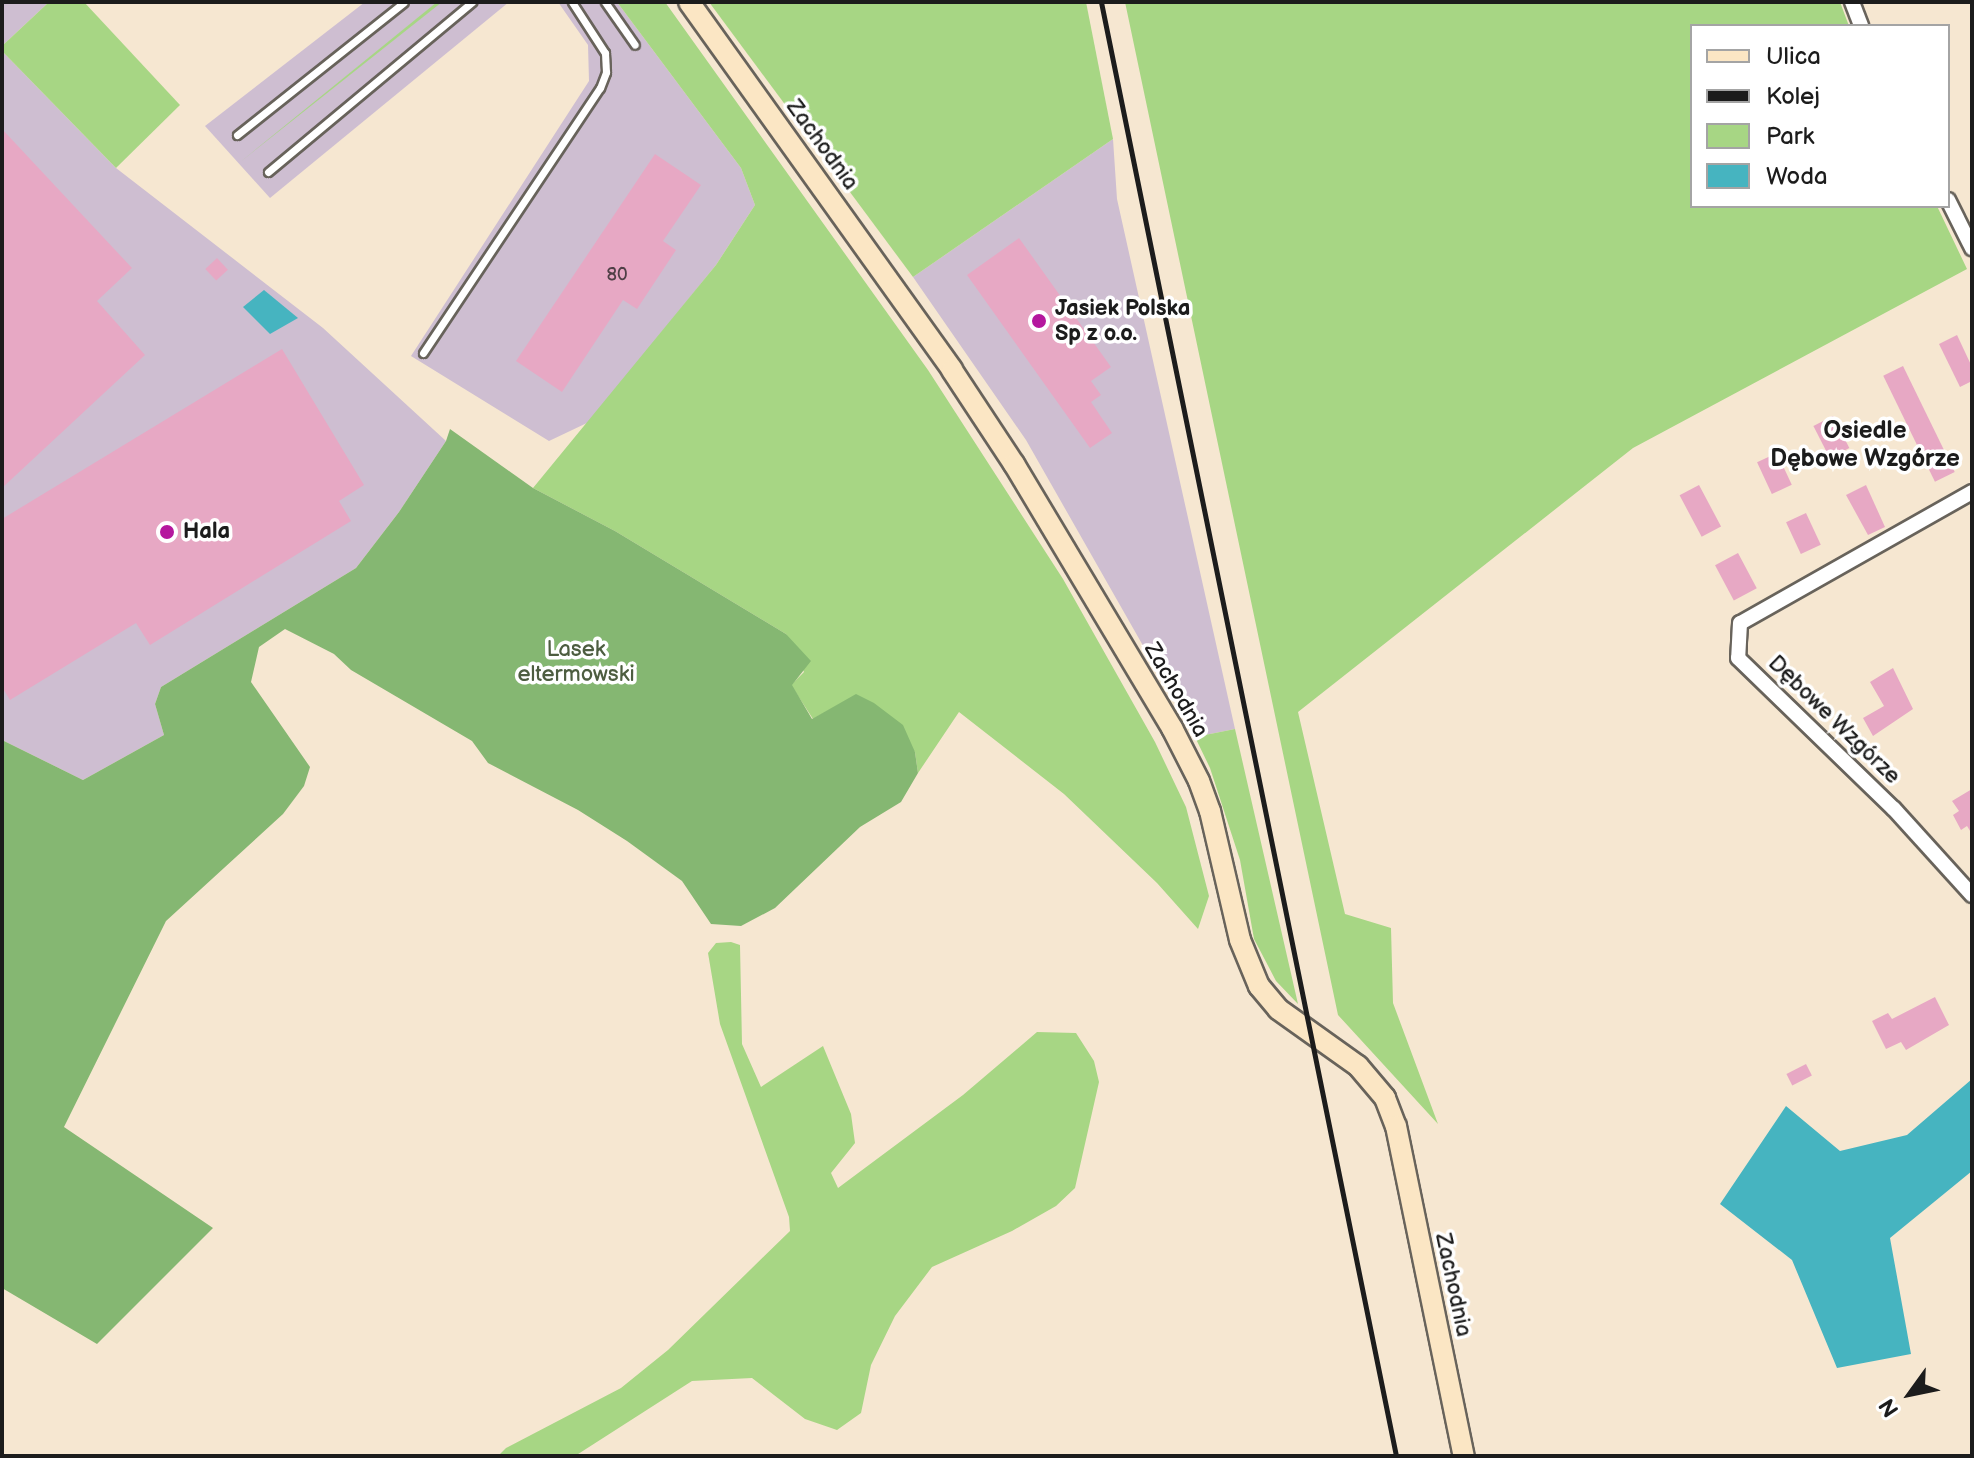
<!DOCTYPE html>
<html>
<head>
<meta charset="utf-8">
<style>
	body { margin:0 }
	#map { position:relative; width:1974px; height:1458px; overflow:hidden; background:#f6e7d1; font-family:"Balsamiq Sans",sans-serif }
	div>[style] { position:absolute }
	.industrial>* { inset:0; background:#cebed1 }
	.green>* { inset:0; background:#a7d684 }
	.forest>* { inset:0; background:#85b772 }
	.water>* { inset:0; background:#46b4c0 }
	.building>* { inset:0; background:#e7a8c4; transform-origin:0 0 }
	.roads { filter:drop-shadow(2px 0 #68635b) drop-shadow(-2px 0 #68635b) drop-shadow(0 2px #68635b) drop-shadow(0 -2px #68635b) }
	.lane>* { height:7px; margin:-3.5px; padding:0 3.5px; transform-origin:3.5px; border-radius:3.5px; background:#fff }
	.street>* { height:14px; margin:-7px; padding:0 7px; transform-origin:7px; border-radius:7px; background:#fff }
	.secondary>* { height:20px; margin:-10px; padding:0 10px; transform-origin:10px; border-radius:10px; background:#fbe6c4 }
	.rail>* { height:5px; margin:-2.5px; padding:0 2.5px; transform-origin:2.5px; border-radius:2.5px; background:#1c1c1c }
	.dots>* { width:22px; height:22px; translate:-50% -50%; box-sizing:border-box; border:4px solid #fff; border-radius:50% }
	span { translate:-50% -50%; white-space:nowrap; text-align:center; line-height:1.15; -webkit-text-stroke:7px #fff; paint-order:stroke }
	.number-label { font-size:18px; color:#4f3f46 }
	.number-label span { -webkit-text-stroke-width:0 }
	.street-label { font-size:22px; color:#1c1c1c }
	.poi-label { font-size:22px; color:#1c1c1c; font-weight:700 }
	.left { translate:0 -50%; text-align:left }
	.park-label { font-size:22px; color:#4d5d40 }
	.neighbourhood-label { font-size:24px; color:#1c1c1c; font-weight:700 }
	.frame { position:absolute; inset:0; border:4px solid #1c1c1c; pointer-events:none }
	.legend { position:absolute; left:1690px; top:24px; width:260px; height:184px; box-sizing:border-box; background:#fff; border:2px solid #a4a4a4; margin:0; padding:10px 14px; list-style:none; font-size:24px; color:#1c1c1c }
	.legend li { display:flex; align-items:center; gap:16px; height:40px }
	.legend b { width:40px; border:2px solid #a4a4a4 }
	.north { position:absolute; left:1870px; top:1354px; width:80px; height:80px; -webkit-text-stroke:6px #fff; paint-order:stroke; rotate:237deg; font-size:22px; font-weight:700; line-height:32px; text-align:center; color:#1c1c1c }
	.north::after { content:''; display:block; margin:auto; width:28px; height:36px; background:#1c1c1c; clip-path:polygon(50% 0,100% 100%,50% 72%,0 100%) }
</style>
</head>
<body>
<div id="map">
	<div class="industrial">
		<i style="clip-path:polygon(2px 2px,49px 2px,2px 46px)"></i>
		<i style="clip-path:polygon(365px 2px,509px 2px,270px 198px,205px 126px)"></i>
		<i style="clip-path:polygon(558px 2px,617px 2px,741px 168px,755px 205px,716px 265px,589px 422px,549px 441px,411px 356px,589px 81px,588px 45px)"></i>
		<i style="clip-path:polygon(2px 51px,116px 168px,323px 328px,446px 441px,399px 512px,356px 568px,161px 687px,155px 704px,164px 735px,83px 780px,2px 740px)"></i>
		<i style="clip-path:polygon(1113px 139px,1117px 199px,1235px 729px,1195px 737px,1026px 440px,913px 277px)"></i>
	</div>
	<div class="green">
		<i style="clip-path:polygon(49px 2px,84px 2px,180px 105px,116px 168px,2px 51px,2px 46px)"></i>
		<i style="clip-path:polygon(437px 2px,442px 2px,239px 163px)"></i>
		<i style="clip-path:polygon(617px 2px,665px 2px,928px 370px,1063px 579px,1155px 742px,1186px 807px,1209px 896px,1198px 929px,1157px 883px,1064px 794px,959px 712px,918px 773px,915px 752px,856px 695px,813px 719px,791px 685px,804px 672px,786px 634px,615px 531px,533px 488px,716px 265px,755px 205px,741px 168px)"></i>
		<i style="clip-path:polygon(709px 2px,1086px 2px,1113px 139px,913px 277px)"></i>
		<i style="clip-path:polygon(1125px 2px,1840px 2px,1849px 26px,1692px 26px,1692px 206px,1937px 206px,1967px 269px,1633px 448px,1298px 712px,1345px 914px,1391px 928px,1393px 1003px,1438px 1124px,1338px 1015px)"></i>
		<i style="clip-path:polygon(1235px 729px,1298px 1004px,1276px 981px,1254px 939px,1240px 860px,1210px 768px,1195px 737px)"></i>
		<i style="clip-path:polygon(731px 942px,740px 945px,742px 1044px,761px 1087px,823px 1046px,851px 1114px,855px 1143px,831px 1173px,838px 1188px,963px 1095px,1037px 1032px,1076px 1033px,1094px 1061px,1099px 1082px,1075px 1188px,1056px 1206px,1012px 1231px,932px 1267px,895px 1316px,871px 1365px,861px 1413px,837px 1430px,805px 1419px,752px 1378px,692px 1381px,575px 1456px,498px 1456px,506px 1448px,621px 1388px,668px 1350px,790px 1231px,789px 1217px,720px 1024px,708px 953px,716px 943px)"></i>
	</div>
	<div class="forest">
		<i style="clip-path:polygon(450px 429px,533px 488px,615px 531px,786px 634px,811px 661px,792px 685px,812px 719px,856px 694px,874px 703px,903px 725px,915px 752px,918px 773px,901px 802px,860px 827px,775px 908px,741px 926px,711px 924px,682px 881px,627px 841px,578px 810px,488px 763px,472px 741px,351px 670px,334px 654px,285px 629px,259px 647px,251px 682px,310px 767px,304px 786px,283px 814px,166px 921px,64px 1127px,213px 1228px,97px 1344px,2px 1288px,2px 740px,83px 780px,164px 735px,155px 704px,161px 687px,356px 568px,399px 512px,446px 441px)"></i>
	</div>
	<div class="water">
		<i style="clip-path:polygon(264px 290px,298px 318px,270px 334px,243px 307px)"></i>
		<i style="clip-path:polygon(1972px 1079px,1972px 1171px,1890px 1238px,1911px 1354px,1837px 1368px,1792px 1260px,1720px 1204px,1786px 1106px,1840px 1151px,1907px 1135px)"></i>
	</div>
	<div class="building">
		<i style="clip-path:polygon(2px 129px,132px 268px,97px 301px,145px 355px,2px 488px)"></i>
		<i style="clip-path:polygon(655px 154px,701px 185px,663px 241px,676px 250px,637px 309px,623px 300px,562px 392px,516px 361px)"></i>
		<i style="clip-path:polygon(1019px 238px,1111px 367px,1091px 381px,1101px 395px,1091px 402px,1112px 433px,1090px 448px,967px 275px)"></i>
		<i style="left:217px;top:258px;width:16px;height:16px;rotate:47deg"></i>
		<i style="clip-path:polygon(1957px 335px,1972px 367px,1972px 381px,1960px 387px,1939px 344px)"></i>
		<i style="clip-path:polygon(282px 349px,364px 485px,339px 501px,351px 521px,150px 645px,136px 623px,10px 700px,2px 687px,2px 519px)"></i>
		<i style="left:1903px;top:366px;width:118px;height:22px;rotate:64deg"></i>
		<i style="left:1833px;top:416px;width:36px;height:22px;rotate:63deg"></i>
		<i style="left:1777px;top:453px;width:35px;height:22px;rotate:65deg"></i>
		<i style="left:1699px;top:485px;width:47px;height:22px;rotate:62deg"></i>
		<i style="clip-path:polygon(1866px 485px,1885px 527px,1868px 535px,1846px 495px)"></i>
		<i style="left:1806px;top:513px;width:35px;height:22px;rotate:65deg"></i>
		<i style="left:1738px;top:553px;width:40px;height:26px;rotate:62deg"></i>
		<i style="clip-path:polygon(1893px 668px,1913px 709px,1873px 736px,1863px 718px,1884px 706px,1870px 682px)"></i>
		<i style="clip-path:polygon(1972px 789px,1972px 834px,1967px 826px,1961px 830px,1953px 815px,1959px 811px,1952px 801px)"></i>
		<i style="clip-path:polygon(1935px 997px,1949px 1025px,1906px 1050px,1901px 1042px,1886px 1049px,1872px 1021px,1888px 1013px,1892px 1019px)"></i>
		<i style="left:1806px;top:1064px;width:13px;height:22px;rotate:63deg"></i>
	</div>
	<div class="roads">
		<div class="lane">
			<i style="left:605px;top:2px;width:52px;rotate:55.1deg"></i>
			<i style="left:237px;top:135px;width:213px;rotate:-38.5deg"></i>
			<i style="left:268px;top:172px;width:266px;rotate:-39.8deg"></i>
			<i style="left:423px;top:353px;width:319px;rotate:-56.3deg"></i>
			<i style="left:600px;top:88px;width:17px;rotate:-69deg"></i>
			<i style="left:606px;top:72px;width:19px;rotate:-93deg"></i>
			<i style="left:605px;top:53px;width:61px;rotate:-122.9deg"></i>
		</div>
		<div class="street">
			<i style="left:1852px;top:2px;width:26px;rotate:69deg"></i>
			<i style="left:1948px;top:200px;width:54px;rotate:63.4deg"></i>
			<i style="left:1972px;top:492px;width:266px;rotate:150.5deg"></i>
			<i style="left:1740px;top:623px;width:35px;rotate:93deg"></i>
			<i style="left:1738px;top:658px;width:217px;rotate:44.1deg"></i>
			<i style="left:1894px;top:809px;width:116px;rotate:47.8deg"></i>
		</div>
		<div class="secondary">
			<i style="left:689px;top:2px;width:452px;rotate:54.4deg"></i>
			<i style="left:952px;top:370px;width:113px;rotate:56.6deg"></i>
			<i style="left:1014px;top:464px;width:308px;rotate:59.1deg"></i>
			<i style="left:1172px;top:728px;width:59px;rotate:63deg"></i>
			<i style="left:1199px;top:781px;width:32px;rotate:70deg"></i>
			<i style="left:1210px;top:811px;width:132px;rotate:76.9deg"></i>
			<i style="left:1240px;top:940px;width:50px;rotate:67.6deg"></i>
			<i style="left:1259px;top:986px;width:30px;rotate:50deg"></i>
			<i style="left:1278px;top:1009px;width:98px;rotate:35.5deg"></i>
			<i style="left:1358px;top:1066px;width:42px;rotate:49.8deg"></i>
			<i style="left:1385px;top:1098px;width:30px;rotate:69deg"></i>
			<i style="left:1396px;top:1126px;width:337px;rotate:78.4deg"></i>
		</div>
	</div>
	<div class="rail">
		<i style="left:1101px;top:2px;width:1484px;rotate:78.53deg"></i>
	</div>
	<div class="dots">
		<i style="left:1039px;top:321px;background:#b5179e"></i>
		<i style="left:167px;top:532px;background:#b5179e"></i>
	</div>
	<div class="number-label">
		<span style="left:617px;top:275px">80</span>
	</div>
	<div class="street-label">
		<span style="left:822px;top:145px;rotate:54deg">Zachodnia</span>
		<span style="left:1176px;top:690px;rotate:60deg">Zachodnia</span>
		<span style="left:1834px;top:720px;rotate:44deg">Dębowe Wzgórze</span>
		<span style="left:1453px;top:1285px;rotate:78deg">Zachodnia</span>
	</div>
	<div class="poi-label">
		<span class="left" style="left:1055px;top:321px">Jasiek Polska<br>Sp z o.o.</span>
		<span class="left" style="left:183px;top:532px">Hala</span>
	</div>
	<div class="park-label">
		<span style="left:576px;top:662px">Lasek<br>eltermowski</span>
	</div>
	<div class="neighbourhood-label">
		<span style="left:1865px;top:445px">Osiedle<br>Dębowe Wzgórze</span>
	</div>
	<div class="frame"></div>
	<ul class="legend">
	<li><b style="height:10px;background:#fbe6c4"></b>Ulica</li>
	<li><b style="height:10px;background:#1c1c1c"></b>Kolej</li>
	<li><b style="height:22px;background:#a7d684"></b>Park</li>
	<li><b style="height:22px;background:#46b4c0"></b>Woda</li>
	</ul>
	<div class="north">N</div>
</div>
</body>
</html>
